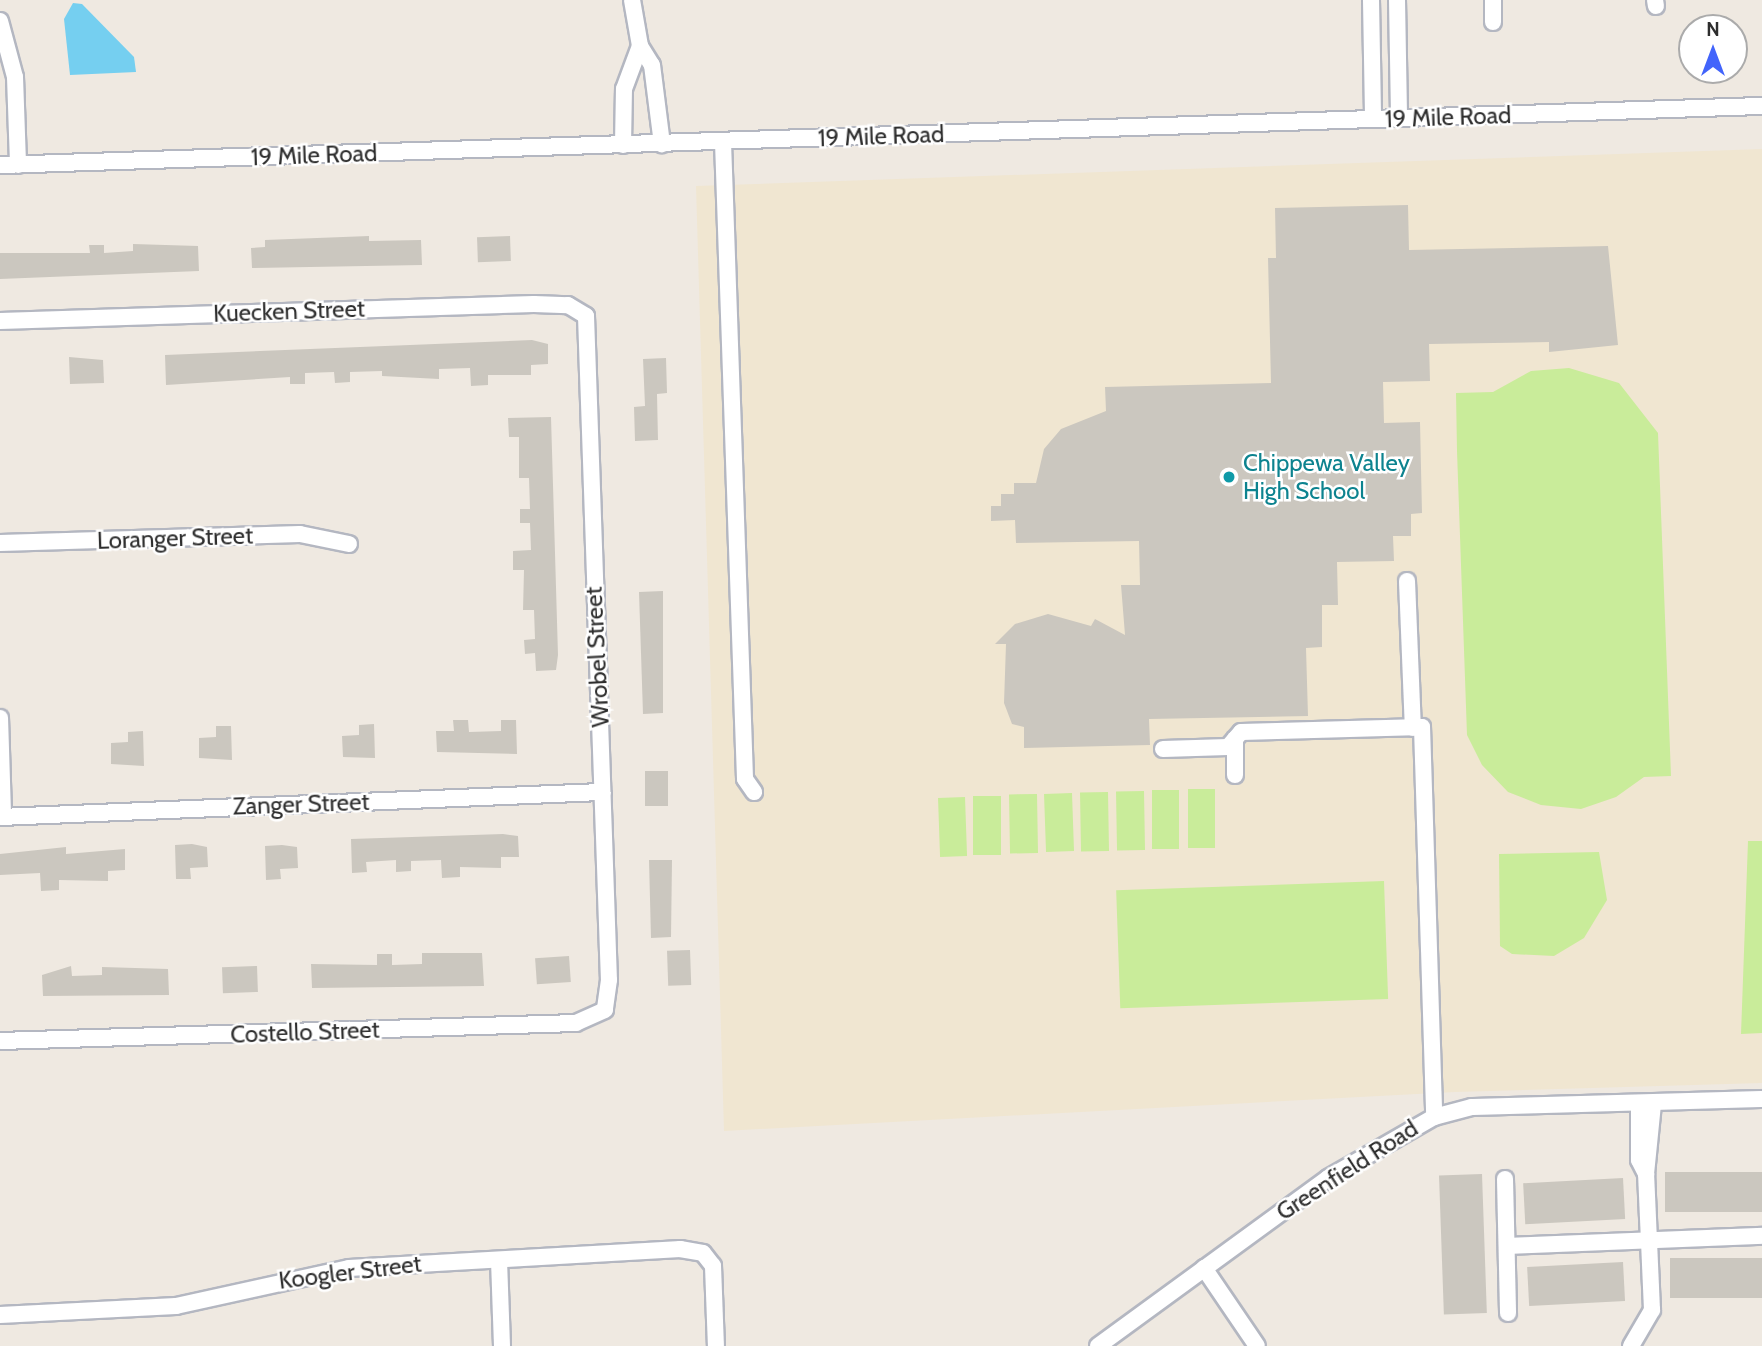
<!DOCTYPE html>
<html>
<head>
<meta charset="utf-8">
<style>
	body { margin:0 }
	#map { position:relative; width:1762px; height:1346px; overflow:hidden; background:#efe9e1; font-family:Cabin,sans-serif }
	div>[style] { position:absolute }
	.education>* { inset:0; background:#f0e6d1 }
	.pitch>* { inset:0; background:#c9ec9a; transform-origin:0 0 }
	.water>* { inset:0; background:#75cff0 }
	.building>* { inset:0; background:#cbc7bf; transform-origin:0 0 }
	.roads { filter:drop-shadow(2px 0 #b4b7c1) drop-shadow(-2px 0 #b4b7c1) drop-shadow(0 2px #b4b7c1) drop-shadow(0 -2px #b4b7c1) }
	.minor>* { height:16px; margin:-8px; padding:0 8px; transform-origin:8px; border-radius:8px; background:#fff }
	.dots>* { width:19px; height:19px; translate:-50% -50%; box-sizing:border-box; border:4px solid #fff; border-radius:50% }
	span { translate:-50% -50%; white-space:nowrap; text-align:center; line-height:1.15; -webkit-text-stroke:5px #fff; paint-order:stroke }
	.street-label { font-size:24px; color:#2e2e2e }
	.culture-label { font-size:24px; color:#0d838f }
	.left { translate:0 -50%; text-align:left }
	.north { position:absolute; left:1678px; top:14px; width:70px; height:70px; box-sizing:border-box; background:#fff; border:2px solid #ababab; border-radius:50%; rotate:0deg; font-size:19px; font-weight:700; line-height:28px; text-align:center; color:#2e2e2e }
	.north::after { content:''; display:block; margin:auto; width:24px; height:32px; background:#4264fb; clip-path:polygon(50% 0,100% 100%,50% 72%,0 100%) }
</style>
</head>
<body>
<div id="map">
	<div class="education">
		<i style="clip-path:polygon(1762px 149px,1762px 1083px,1455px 1092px,724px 1131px,696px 186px)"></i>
	</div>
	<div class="pitch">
		<i style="clip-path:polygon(1569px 368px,1619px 383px,1658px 433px,1671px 776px,1644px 777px,1616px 797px,1581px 809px,1541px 805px,1508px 792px,1482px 765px,1467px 735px,1457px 451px,1456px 393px,1493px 392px,1531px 371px)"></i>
		<i style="left:1188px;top:789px;width:27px;height:59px"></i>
		<i style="left:1152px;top:790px;width:27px;height:59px"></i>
		<i style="left:1144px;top:791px;width:59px;height:28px;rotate:89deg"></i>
		<i style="left:1108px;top:792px;width:59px;height:28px;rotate:89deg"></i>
		<i style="left:1072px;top:793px;width:58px;height:28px;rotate:88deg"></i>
		<i style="left:1037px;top:794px;width:59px;height:28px;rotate:89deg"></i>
		<i style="left:973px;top:796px;width:28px;height:59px"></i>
		<i style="left:965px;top:797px;width:59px;height:27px;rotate:88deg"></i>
		<i style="clip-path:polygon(1748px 841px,1762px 841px,1762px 1033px,1741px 1034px)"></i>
		<i style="clip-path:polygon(1599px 852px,1607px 900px,1584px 938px,1554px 956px,1512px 954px,1500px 946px,1499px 854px)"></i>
		<i style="left:1384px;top:881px;width:118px;height:268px;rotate:88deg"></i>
	</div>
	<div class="water">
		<i style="clip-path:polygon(73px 3px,82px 4px,134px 57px,136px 72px,70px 75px,64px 19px)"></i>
	</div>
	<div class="building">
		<i style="clip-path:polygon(1408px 205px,1409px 250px,1608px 246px,1618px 345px,1549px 352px,1549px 342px,1429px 344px,1430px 381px,1383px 382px,1384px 423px,1420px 422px,1422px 513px,1411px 514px,1411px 536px,1393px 536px,1394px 561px,1337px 562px,1338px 605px,1322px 605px,1322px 647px,1306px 648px,1308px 716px,1149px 719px,1150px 745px,1024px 748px,1024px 727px,1012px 724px,1004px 703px,1006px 644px,995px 644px,1015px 624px,1048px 614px,1091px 626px,1095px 619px,1125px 635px,1121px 585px,1140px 585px,1139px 541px,1016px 543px,1015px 520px,991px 521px,991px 506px,1001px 506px,1001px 494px,1014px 494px,1014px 483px,1036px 483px,1044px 449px,1061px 429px,1106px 411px,1105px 387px,1271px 383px,1268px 258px,1276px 258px,1275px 208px)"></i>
		<i style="clip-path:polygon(369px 236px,369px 241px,421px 240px,422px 265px,252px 268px,251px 248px,265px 247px,265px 240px)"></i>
		<i style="left:510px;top:236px;width:25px;height:33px;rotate:88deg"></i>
		<i style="clip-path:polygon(133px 244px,198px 246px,199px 271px,0 279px,0 253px,90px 253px,89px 245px,104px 245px,104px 253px,133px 251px)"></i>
		<i style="clip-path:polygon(532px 340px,548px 344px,548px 364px,531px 365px,531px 375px,488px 375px,488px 385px,471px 386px,470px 368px,439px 369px,439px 379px,382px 376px,382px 371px,350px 372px,350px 382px,335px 383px,334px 372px,305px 373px,305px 384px,290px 384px,290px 377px,166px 385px,165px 355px)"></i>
		<i style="clip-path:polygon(69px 357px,103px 360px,104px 383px,70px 384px)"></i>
		<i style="clip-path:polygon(666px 358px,667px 393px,657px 394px,658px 440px,635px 441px,634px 407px,645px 406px,643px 359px)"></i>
		<i style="clip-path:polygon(551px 417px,558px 655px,556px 670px,536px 671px,535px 653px,525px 654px,524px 640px,535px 639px,534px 610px,523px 610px,524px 570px,513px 570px,513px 551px,531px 550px,530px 523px,520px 523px,520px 509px,530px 509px,529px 478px,519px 478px,519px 437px,509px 437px,508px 418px)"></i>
		<i style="clip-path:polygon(663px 591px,663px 713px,643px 714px,639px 592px)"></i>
		<i style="clip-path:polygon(453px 720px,468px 720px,469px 732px,501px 731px,501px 720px,516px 720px,517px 754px,437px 752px,436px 731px,454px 731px)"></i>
		<i style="clip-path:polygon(374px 724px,375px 758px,343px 757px,342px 736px,359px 735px,359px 725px)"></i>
		<i style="clip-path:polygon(216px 726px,231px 726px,232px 760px,199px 758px,199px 738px,216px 737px)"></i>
		<i style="clip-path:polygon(143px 731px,144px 766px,111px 764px,111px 743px,128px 742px,128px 732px)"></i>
		<i style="left:645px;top:771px;width:23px;height:35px"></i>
		<i style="clip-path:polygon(503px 834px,518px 836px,519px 857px,501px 857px,501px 868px,460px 867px,460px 877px,442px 878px,441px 860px,411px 861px,411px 871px,396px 872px,396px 860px,366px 862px,367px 872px,352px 873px,351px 839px)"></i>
		<i style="clip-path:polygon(192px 844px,207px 847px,208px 867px,190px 868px,191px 879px,176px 879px,175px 845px)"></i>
		<i style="clip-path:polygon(282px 845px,297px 847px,298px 868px,280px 869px,281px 879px,266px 880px,265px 846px)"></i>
		<i style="clip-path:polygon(66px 847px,66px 854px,125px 849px,125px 870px,108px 871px,108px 881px,59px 880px,59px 890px,41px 891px,40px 873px,0 875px,0 854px)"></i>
		<i style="clip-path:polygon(649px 860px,672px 860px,671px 937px,651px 938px)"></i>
		<i style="left:690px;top:950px;width:35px;height:23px;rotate:88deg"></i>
		<i style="clip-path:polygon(422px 953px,482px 953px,484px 986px,312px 988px,311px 964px,377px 965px,377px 954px,392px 954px,392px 965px,422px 964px)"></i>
		<i style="left:569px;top:956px;width:26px;height:34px;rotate:86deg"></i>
		<i style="clip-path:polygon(71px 966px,72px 976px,102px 975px,102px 967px,168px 969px,169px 995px,43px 996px,42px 975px)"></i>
		<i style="left:257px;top:966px;width:26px;height:35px;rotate:88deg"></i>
		<i style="left:1762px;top:1172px;width:40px;height:97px;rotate:90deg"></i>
		<i style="left:1482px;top:1174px;width:139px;height:43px;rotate:88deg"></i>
		<i style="left:1623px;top:1178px;width:41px;height:100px;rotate:87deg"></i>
		<i style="left:1762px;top:1258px;width:40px;height:92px;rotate:90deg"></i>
		<i style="left:1623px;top:1262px;width:39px;height:96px;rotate:87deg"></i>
	</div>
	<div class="roads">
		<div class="minor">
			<i style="left:632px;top:0;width:47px;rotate:80.1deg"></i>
			<i style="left:1371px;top:0;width:119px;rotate:89deg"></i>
			<i style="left:1397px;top:0;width:118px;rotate:89deg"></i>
			<i style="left:1493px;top:0;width:22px;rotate:90deg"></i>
			<i style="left:1655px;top:0;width:6px;rotate:81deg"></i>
			<i style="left:0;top:21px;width:58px;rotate:75deg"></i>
			<i style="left:15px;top:77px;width:88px;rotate:88deg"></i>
			<i style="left:723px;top:142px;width:637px;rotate:88.02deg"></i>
			<i style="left:745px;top:779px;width:16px;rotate:55deg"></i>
			<i style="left:623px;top:145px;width:56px;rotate:-89deg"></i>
			<i style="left:624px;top:89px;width:46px;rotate:-69.6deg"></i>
			<i style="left:640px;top:46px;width:22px;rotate:58deg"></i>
			<i style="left:652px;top:65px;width:80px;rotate:82.8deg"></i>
			<i style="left:0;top:165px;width:1763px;rotate:-1.92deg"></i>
			<i style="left:0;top:321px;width:534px;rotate:-1.82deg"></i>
			<i style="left:534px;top:304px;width:34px;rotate:2deg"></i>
			<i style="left:568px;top:305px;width:21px;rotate:31deg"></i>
			<i style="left:586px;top:316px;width:664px;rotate:88.02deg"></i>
			<i style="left:609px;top:980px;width:30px;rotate:98deg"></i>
			<i style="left:605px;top:1010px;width:32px;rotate:156deg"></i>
			<i style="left:576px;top:1023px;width:576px;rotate:178.21deg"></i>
			<i style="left:0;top:543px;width:300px;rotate:-1.7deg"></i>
			<i style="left:300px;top:534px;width:50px;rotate:11.5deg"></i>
			<i style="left:1407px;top:581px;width:147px;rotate:87.7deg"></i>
			<i style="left:0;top:718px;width:98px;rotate:88.2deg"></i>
			<i style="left:1235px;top:739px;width:36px;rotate:90deg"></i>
			<i style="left:1163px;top:749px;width:65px;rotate:-1.8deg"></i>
			<i style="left:1228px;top:747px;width:20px;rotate:-49deg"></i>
			<i style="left:1241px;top:732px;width:181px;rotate:-1.6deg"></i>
			<i style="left:1422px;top:727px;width:390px;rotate:88.2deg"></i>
			<i style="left:0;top:817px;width:603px;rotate:-2.38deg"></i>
			<i style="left:1639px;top:1104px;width:56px;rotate:90deg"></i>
			<i style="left:1639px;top:1160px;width:16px;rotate:63deg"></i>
			<i style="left:1646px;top:1174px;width:70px;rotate:-84.3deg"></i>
			<i style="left:1505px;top:1179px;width:134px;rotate:88.7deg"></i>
			<i style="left:1508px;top:1246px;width:254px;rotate:-2.3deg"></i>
			<i style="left:499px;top:1260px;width:86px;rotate:88deg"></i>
			<i style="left:1204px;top:1268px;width:94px;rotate:55.8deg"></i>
			<i style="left:0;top:1315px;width:176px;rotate:-2.9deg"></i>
			<i style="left:176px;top:1306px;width:177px;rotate:-12.4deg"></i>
			<i style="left:349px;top:1268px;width:332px;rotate:-3.3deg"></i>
			<i style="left:680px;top:1249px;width:23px;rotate:10deg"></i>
			<i style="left:703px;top:1253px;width:16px;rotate:52deg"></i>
			<i style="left:713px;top:1266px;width:80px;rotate:87.9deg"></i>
			<i style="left:1098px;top:1346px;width:285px;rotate:-36.1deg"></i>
			<i style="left:1328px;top:1178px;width:122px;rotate:-29.9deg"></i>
			<i style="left:1434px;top:1117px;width:39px;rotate:-15deg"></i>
			<i style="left:1472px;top:1107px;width:290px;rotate:-1.6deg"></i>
			<i style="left:1631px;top:1346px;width:42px;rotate:-59.7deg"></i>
			<i style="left:1652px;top:1310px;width:136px;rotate:-92.5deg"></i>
		</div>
	</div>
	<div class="dots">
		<i style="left:1229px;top:477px;background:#0f9aa8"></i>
	</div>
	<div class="street-label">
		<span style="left:1448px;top:117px;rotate:-2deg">19 Mile Road</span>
		<span style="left:881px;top:136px;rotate:-2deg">19 Mile Road</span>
		<span style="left:314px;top:155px;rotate:-2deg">19 Mile Road</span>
		<span style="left:289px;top:311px;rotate:-2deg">Kuecken Street</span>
		<span style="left:175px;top:538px;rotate:-2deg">Loranger Street</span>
		<span style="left:597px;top:657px;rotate:-93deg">Wrobel Street</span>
		<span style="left:301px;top:804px;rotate:-2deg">Zanger Street</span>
		<span style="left:305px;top:1032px;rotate:-2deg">Costello Street</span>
		<span style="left:1347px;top:1170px;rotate:-33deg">Greenfield Road</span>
		<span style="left:350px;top:1272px;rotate:-7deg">Koogler Street</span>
	</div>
	<div class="culture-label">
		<span class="left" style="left:1243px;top:477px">Chippewa Valley<br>High School</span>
	</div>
	<div class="north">N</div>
</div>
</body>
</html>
